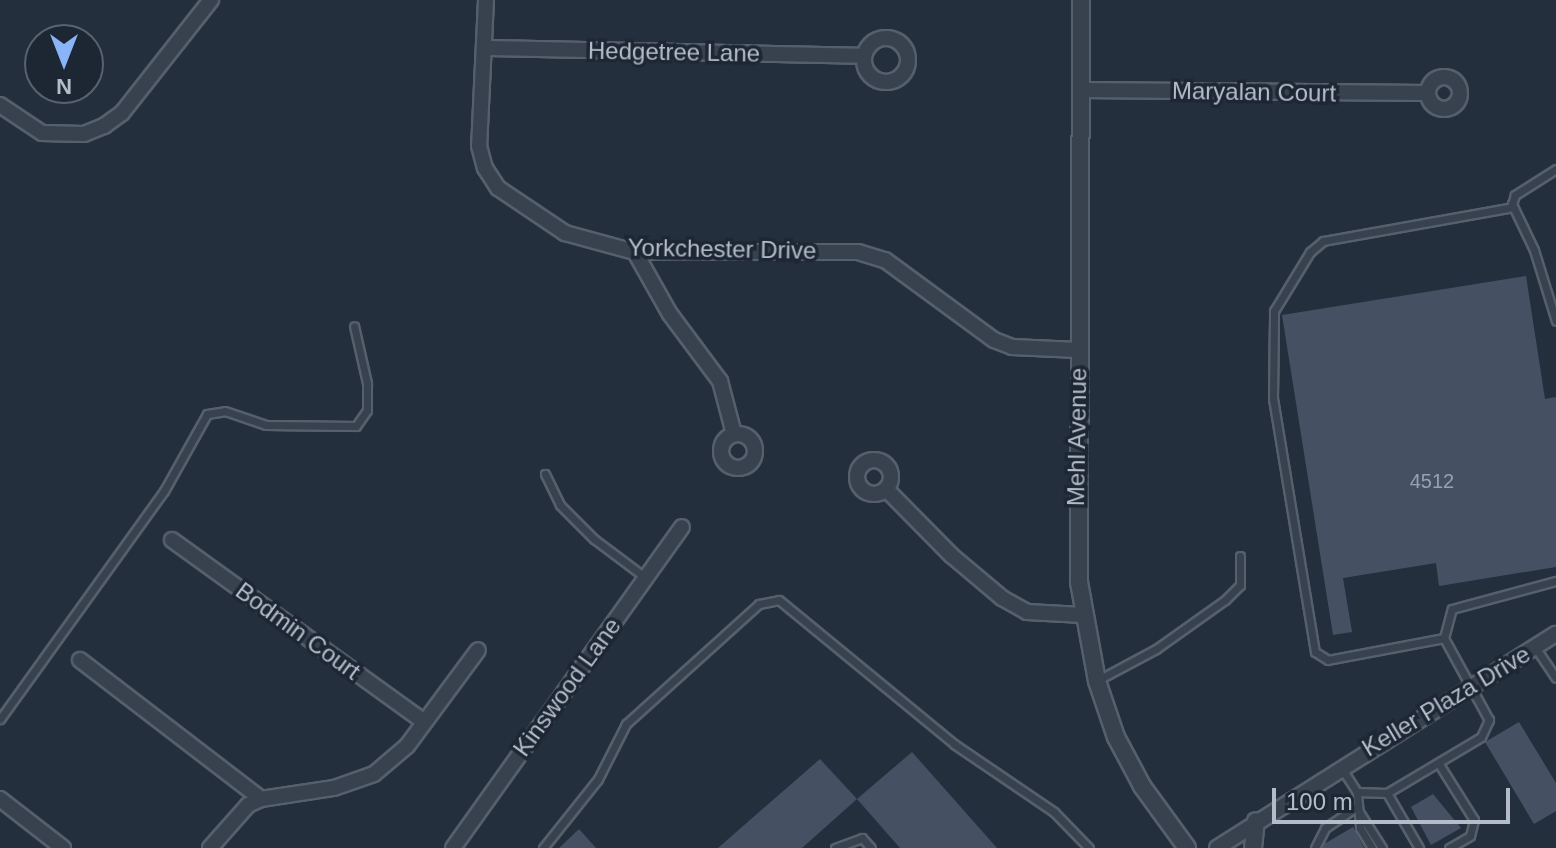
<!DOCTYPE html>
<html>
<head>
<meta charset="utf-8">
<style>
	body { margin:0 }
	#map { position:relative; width:1556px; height:848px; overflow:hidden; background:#242f3e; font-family:Arial,sans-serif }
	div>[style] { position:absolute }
	.building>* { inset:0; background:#455162 }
	.roads { filter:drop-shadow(2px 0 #565f6c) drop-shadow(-2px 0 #565f6c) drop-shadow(0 2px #565f6c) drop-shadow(0 -2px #565f6c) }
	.service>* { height:7px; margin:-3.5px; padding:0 3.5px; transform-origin:3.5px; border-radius:3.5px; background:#38414e }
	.minor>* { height:14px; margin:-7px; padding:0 7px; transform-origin:7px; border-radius:7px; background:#38414e }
	.minor>.ring { margin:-7px; padding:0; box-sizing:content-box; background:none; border:14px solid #38414e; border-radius:50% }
	.tertiary>* { height:16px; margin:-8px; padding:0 8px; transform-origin:8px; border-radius:8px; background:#38414e }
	span { translate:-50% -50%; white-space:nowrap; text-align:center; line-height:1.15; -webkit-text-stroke:7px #1d2633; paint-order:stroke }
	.number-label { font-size:20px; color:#98a1af }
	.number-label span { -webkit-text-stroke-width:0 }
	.street-label { font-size:24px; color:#b4bcc9 }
	.north { position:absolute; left:24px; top:24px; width:80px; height:80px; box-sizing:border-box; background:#1d2633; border:2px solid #59626f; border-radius:50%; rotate:180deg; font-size:22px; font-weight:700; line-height:32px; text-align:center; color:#b4bcc9 }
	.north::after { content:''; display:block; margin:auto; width:28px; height:36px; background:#8ab4f8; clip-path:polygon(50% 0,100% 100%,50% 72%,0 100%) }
	.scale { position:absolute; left:1272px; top:788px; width:238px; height:36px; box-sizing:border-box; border:4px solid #b4bcc9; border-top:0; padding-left:10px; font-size:24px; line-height:28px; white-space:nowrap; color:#b4bcc9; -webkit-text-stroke:6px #1d2633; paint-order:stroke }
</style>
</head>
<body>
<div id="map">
	<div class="building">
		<i style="clip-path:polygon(1526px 276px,1545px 399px,1556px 397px,1556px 567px,1439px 586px,1436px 563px,1343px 578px,1352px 632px,1333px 635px,1282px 315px)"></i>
		<i style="clip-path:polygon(1519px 722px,1556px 783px,1556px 811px,1534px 824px,1485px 742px)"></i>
		<i style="clip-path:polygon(912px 752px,997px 848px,900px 848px,857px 799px)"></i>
		<i style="clip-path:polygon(820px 759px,857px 799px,802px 848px,718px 848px)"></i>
		<i style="clip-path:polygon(1433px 794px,1461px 828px,1431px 845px,1411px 807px)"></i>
		<i style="clip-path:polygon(1353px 827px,1364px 848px,1322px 848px,1324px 844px)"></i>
		<i style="clip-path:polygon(579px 829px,596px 848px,559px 848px)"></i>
	</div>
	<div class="roads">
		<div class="service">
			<i style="left:1556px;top:169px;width:49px;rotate:147.6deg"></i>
			<i style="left:1515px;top:195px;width:9px;rotate:108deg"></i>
			<i style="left:1512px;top:204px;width:51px;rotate:64.4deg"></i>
			<i style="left:1534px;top:250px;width:74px;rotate:72.8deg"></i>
			<i style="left:545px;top:474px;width:34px;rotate:64deg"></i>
			<i style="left:560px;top:505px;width:48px;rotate:45deg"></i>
			<i style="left:594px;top:539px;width:65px;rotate:36.9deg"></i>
			<i style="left:1444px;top:638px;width:118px;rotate:169.3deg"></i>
			<i style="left:1328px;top:660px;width:15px;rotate:-148deg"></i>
			<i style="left:1315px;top:652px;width:256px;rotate:-99.4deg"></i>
			<i style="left:1273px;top:399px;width:88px;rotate:-89.3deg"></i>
			<i style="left:1274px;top:311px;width:69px;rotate:-58.6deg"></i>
			<i style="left:1310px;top:252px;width:17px;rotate:-40deg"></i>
			<i style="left:1323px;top:241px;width:193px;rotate:-10.1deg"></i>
			<i style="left:1535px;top:647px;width:37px;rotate:56deg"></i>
			<i style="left:1098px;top:680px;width:66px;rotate:-28.1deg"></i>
			<i style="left:1156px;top:649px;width:85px;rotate:-35.4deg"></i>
			<i style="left:1225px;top:600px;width:21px;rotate:-45deg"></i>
			<i style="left:1240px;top:585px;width:29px;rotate:-90deg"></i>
			<i style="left:0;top:719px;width:281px;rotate:-54.3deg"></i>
			<i style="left:164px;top:491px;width:88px;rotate:-60.8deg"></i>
			<i style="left:207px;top:414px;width:18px;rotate:-9deg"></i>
			<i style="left:225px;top:411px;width:43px;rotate:18.9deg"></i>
			<i style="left:266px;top:425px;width:90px;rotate:0.6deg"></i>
			<i style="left:356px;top:426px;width:19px;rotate:-55deg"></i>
			<i style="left:367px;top:410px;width:27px;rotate:-90deg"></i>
			<i style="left:367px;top:383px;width:58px;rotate:-102.8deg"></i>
			<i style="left:1439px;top:764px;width:66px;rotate:58deg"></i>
			<i style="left:1474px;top:820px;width:16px;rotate:104deg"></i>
			<i style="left:1470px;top:836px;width:24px;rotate:150deg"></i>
			<i style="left:1342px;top:769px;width:27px;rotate:57deg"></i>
			<i style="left:1357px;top:792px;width:30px;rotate:2deg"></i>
			<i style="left:1387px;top:793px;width:109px;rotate:-30.8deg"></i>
			<i style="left:1481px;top:737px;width:19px;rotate:-65deg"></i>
			<i style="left:1489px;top:720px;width:94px;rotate:-118.8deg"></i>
			<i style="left:1444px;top:638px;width:30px;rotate:-75deg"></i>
			<i style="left:1452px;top:609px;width:108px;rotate:-15.1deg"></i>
			<i style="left:1357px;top:792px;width:36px;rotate:85deg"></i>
			<i style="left:1360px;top:828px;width:23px;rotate:59deg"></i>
			<i style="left:1387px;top:793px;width:64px;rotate:59.8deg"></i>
			<i style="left:1359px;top:812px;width:43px;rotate:57.4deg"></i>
			<i style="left:543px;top:848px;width:88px;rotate:-51.4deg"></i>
			<i style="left:598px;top:779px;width:62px;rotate:-63deg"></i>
			<i style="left:626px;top:724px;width:179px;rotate:-42.1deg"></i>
			<i style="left:759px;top:604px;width:20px;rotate:-11deg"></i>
			<i style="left:779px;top:600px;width:227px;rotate:39.4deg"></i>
			<i style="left:954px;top:744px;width:121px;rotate:34.2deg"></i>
			<i style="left:1054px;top:812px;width:50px;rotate:45.8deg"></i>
			<i style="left:835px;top:848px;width:29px;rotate:-20deg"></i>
			<i style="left:862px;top:838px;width:13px;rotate:48deg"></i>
			<i style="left:1315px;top:848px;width:22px;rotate:-63deg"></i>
			<i style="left:1325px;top:828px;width:37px;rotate:-34deg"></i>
		</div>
		<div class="minor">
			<i style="left:486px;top:0;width:146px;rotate:92.7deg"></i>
			<i style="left:479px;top:146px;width:23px;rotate:75deg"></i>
			<i style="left:485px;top:168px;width:24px;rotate:57deg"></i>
			<i style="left:498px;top:188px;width:81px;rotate:33.9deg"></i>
			<i style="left:565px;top:233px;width:73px;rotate:15.2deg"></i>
			<i style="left:635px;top:252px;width:223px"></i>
			<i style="left:858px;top:252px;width:28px;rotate:17deg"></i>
			<i style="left:885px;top:260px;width:135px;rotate:36.3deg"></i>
			<i style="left:994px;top:340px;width:19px;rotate:21deg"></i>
			<i style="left:1012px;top:347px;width:66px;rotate:2.6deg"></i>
			<i class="ring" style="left:864px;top:38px;width:30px;height:30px"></i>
			<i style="left:485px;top:48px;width:379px;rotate:1.2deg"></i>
			<i class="ring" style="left:1428px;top:77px;width:18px;height:18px"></i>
			<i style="left:1080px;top:90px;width:348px;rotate:0.5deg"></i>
			<i style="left:0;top:105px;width:50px;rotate:33.7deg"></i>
			<i style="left:42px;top:133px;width:42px;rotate:1.4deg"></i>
			<i style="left:84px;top:134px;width:22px;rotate:-22deg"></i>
			<i style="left:104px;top:126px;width:22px;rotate:-36deg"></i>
			<i style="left:122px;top:113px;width:144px;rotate:-51.8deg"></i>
			<i style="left:635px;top:252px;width:71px;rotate:60.6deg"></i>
			<i style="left:670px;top:314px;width:84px;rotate:53.3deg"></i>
			<i style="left:720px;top:381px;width:55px;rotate:75.2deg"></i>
			<i class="ring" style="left:721px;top:434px;width:20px;height:20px"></i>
			<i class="ring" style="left:857px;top:460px;width:20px;height:20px"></i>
			<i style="left:886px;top:489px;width:93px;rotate:45.4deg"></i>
			<i style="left:951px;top:555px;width:67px;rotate:40.1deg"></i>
			<i style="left:1002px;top:598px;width:29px;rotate:29deg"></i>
			<i style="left:1027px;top:612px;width:56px;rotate:3.1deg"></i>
			<i style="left:172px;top:540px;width:311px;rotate:35.8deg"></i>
			<i style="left:80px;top:660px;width:228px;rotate:37.5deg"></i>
			<i style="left:0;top:799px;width:80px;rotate:37.9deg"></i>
			<i style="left:210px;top:848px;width:57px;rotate:-48.5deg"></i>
			<i style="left:248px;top:805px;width:14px;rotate:-25deg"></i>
			<i style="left:261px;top:799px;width:74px;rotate:-8.6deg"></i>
			<i style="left:334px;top:788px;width:42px;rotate:-19.3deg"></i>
			<i style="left:374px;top:774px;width:43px;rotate:-40.3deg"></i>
			<i style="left:407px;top:746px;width:119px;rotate:-53.5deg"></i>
			<i style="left:453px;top:848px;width:394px;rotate:-54.5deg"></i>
			<i style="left:1217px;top:848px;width:401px;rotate:-32.3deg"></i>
		</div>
		<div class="tertiary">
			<i style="left:1081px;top:0;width:582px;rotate:90.2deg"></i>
			<i style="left:1079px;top:582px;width:101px;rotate:79.7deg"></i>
			<i style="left:1097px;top:681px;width:59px;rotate:71.3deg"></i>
			<i style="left:1116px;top:737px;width:55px;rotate:62deg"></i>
			<i style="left:1142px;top:786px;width:77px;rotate:54deg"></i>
			<i style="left:1253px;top:848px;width:27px;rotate:-84deg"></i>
		</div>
	</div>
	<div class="number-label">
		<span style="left:1432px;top:481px">4512</span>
	</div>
	<div class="street-label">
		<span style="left:674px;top:52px;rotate:1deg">Hedgetree Lane</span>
		<span style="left:1254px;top:92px;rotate:1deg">Maryalan Court</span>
		<span style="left:722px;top:249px;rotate:1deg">Yorkchester Drive</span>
		<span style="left:1077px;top:437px;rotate:-89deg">Mehl Avenue</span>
		<span style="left:298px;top:631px;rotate:36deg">Bodmin Court</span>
		<span style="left:567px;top:687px;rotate:-54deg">Kinswood Lane</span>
		<span style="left:1446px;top:701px;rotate:-31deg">Keller Plaza Drive</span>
	</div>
	<div class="north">N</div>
	<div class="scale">100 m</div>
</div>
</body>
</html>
